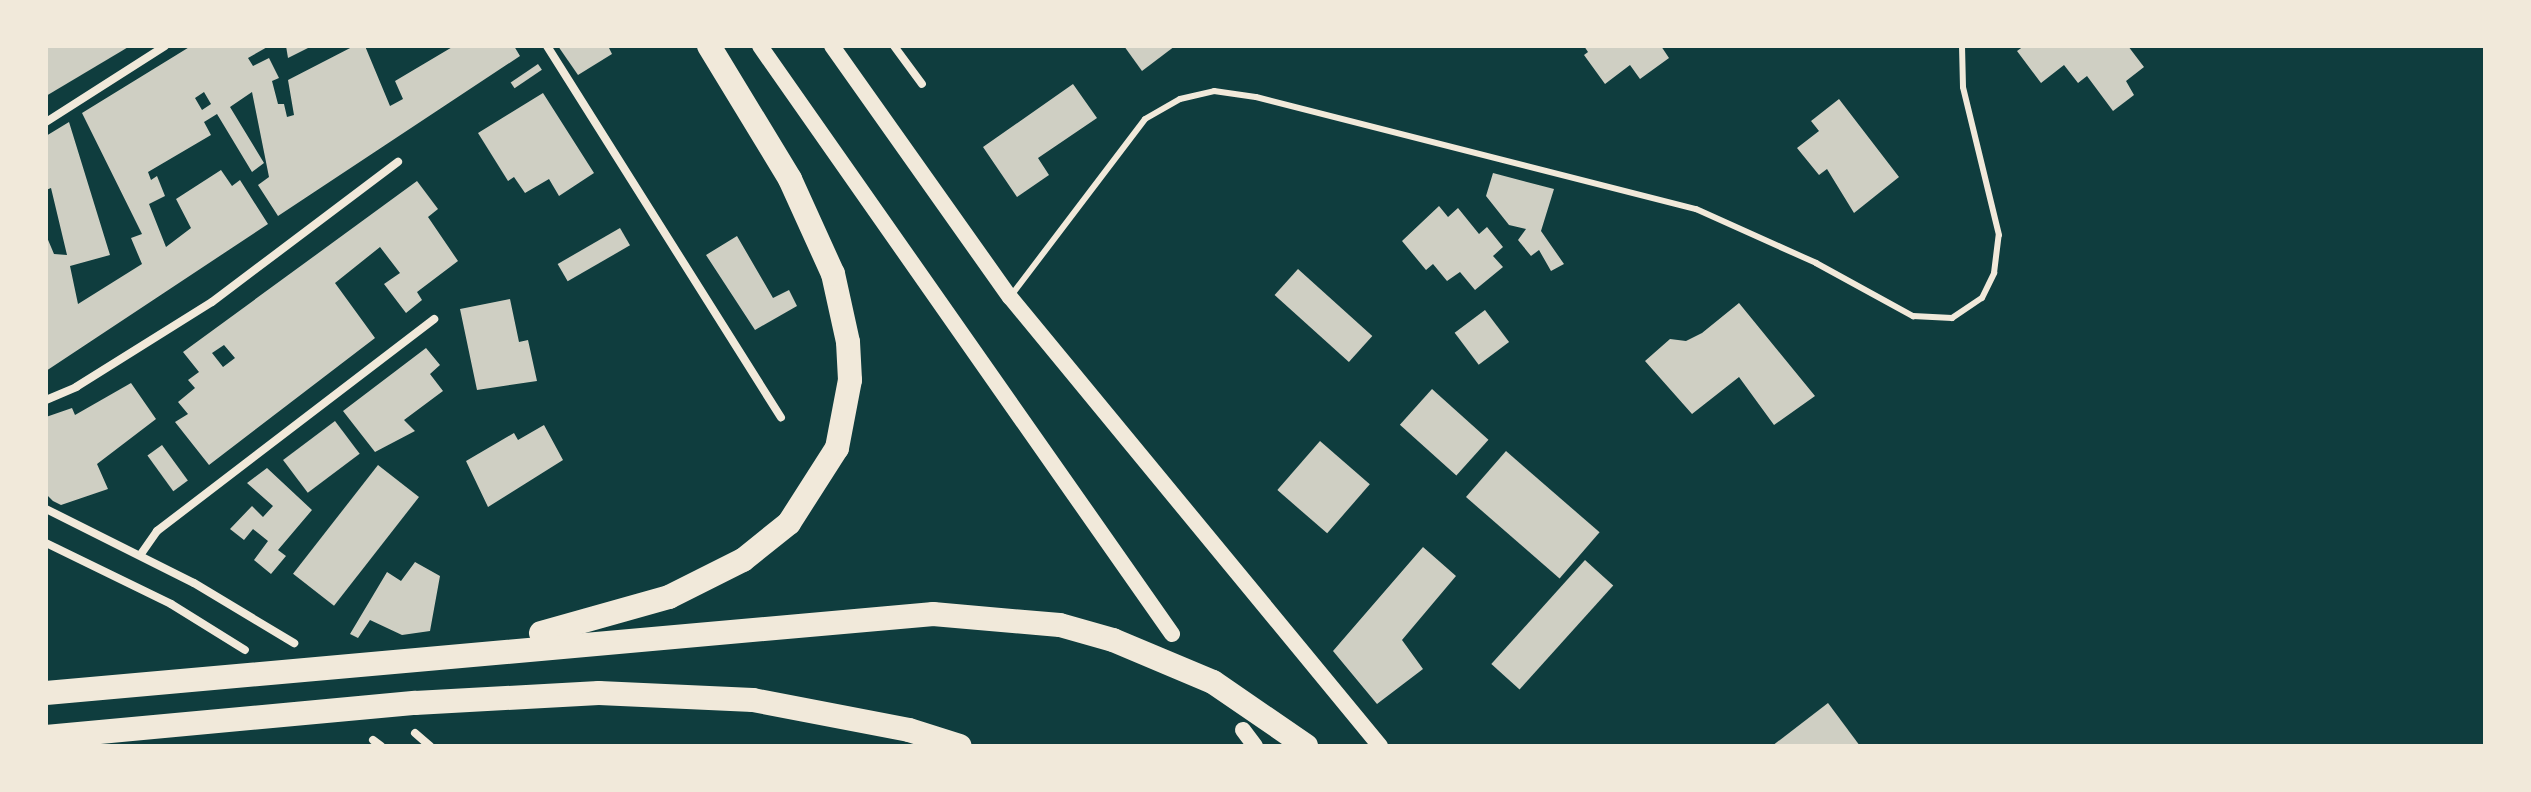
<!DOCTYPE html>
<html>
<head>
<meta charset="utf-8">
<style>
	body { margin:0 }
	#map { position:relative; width:2531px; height:792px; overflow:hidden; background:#0f3d3e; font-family:"Archivo Narrow",sans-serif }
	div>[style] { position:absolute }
	.building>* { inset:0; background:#cfcfc3; transform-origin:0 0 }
	.service>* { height:6px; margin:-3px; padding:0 3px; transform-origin:3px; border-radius:3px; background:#f1e9da }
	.minor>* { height:8px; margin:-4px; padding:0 4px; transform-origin:4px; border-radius:4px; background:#f1e9da }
	.secondary>* { height:16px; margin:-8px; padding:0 8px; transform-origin:8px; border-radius:8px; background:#f1e9da }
	.motorway>* { height:24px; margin:-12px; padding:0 12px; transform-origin:12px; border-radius:12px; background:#f1e9da }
	span { translate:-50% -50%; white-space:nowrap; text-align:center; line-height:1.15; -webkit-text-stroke:6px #f1e9da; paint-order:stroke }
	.frame { position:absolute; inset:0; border:48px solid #f1e9da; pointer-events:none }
</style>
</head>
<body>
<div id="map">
	<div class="building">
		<i style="clip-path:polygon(46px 46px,130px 46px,46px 96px)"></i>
		<i style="clip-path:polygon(evenodd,191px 46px,269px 46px,248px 58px,253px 66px,269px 58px,279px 78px,272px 81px,278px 104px,284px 104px,287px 117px,294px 115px,288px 80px,354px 46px,365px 46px,390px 106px,403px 99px,395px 81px,454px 46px,514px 46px,520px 56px,278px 216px,258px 185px,269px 177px,252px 92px,230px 107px,264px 163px,252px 172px,217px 114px,204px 122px,211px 135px,148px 172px,151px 180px,157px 176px,165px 196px,149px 204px,166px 247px,191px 228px,176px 199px,221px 170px,232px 186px,240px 180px,268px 224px,46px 371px,46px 235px,54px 254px,67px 255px,51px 188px,46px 190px,46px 136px,69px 122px,110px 255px,70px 266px,78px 304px,142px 264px,131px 238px,142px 234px,82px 113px,191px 46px,204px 92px,211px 104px,202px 110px,195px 98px,204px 92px)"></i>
		<i style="clip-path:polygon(286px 46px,310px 46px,310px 47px,288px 58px)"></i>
		<i style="clip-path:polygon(558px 46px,608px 46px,612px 54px,578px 75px)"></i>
		<i style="clip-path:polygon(1124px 46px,1175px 46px,1142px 71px)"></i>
		<i style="clip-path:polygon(1584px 46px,1661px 46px,1669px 58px,1640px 79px,1630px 65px,1605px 84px,1584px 55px,1588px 52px)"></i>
		<i style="clip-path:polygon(2024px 46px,2128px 46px,2144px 67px,2126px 81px,2134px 95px,2113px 111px,2087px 76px,2078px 83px,2064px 65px,2041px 83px,2017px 51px)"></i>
		<i style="left:538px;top:64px;width:7px;height:33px;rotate:56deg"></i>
		<i style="clip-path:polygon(1073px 84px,1097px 118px,1038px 158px,1049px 175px,1017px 197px,983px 147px)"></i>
		<i style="clip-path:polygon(543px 93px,594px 173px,559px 196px,549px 179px,525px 193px,514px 177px,508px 181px,478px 133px)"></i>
		<i style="clip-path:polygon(1839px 99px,1899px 177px,1854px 213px,1827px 169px,1819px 175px,1797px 148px,1819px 131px,1811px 121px)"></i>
		<i style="clip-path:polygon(1493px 173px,1554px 189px,1541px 231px,1564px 264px,1551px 271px,1539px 250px,1531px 256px,1518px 240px,1526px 229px,1509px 225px,1486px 196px)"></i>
		<i style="clip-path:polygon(evenodd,417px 181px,438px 209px,428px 217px,458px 261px,417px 292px,422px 300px,406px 313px,384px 284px,400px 273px,380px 247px,335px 283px,375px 338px,209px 465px,175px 422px,188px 414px,178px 402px,195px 388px,188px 380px,199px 372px,183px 352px,417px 181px,224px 345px,235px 358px,223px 367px,212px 353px,224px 345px)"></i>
		<i style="clip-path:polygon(1439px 206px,1448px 217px,1458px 208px,1479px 234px,1487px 227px,1503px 247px,1493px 256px,1503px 267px,1475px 290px,1460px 272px,1447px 281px,1433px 264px,1426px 270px,1402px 241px)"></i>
		<i style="left:620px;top:228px;width:20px;height:72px;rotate:60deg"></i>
		<i style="clip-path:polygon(737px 236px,773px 298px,789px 290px,797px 306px,755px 330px,706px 255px)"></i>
		<i style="left:1298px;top:269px;width:100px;height:35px;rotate:42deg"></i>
		<i style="clip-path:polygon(510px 299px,519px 342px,528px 340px,537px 381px,477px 390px,460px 309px)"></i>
		<i style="clip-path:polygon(1739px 303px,1815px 396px,1774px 425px,1739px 377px,1692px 414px,1645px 361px,1670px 339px,1686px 341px,1702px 333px)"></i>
		<i style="left:1485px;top:310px;width:40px;height:38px;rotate:53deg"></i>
		<i style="clip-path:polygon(426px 348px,440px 365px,430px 374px,443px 391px,404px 420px,415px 431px,375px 452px,343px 411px)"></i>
		<i style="clip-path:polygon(131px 383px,156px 419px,97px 464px,108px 489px,61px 505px,53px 501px,46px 494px,46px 417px,72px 408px,75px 415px)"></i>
		<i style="left:1432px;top:389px;width:76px;height:48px;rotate:42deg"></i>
		<i style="left:335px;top:421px;width:41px;height:65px;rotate:53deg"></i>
		<i style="clip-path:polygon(544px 425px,563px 460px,488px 507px,466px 461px,514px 433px,518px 440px)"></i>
		<i style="left:1320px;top:441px;width:66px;height:65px;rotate:41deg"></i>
		<i style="left:162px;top:445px;width:44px;height:18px;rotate:54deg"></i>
		<i style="left:1506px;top:451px;width:124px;height:61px;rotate:41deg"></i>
		<i style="left:378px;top:465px;width:52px;height:138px;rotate:38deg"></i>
		<i style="clip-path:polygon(267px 468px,312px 510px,278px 550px,286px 556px,271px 574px,254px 560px,268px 541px,253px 529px,244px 540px,230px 529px,252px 506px,263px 517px,273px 506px,247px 483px)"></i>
		<i style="clip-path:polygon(1423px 547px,1456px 576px,1402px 640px,1423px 669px,1377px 704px,1333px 651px)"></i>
		<i style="left:1585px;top:560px;width:38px;height:140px;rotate:42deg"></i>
		<i style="clip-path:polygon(415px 562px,440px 576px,430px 631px,402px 635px,370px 620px,358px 638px,350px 634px,387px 572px,401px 581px)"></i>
		<i style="clip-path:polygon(1828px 703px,1860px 746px,1772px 746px)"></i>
	</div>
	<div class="service">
		<i style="left:1010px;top:297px;width:223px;rotate:-52.8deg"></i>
		<i style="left:1145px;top:119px;width:40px;rotate:-29.7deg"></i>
		<i style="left:1180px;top:99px;width:35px;rotate:-13deg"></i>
		<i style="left:1214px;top:91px;width:42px;rotate:8.1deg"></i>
		<i style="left:1256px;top:97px;width:454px;rotate:14.3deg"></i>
		<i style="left:1696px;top:209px;width:132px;rotate:24.2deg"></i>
		<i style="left:1816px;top:263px;width:111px;rotate:28.7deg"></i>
		<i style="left:1913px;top:316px;width:39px;rotate:3deg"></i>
		<i style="left:1952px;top:318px;width:36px;rotate:-34deg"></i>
		<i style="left:1982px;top:298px;width:28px;rotate:-64deg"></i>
		<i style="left:1994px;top:273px;width:38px;rotate:-83deg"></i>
		<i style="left:1999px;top:235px;width:152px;rotate:-103.7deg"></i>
		<i style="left:1963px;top:87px;width:41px;rotate:-91.4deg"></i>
	</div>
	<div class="minor">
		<i style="left:547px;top:46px;width:439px;rotate:57.8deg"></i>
		<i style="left:894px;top:46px;width:47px;rotate:53.6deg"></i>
		<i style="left:46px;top:122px;width:141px;rotate:-32.6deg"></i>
		<i style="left:46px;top:400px;width:33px;rotate:-23deg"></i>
		<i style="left:76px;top:387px;width:160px;rotate:-32deg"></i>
		<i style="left:212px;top:302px;width:233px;rotate:-37deg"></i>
		<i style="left:46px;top:509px;width:165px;rotate:26.6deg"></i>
		<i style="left:194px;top:583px;width:117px;rotate:31deg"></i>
		<i style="left:46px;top:543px;width:139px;rotate:26deg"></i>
		<i style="left:171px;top:604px;width:87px;rotate:31.9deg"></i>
		<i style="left:141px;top:554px;width:28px;rotate:-55deg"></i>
		<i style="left:157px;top:531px;width:349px;rotate:-37.4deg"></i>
		<i style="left:415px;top:733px;width:20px;rotate:41deg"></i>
		<i style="left:373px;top:740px;width:10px;rotate:37deg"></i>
	</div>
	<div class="secondary">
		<i style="left:760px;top:46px;width:718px;rotate:54.98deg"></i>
		<i style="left:832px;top:46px;width:308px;rotate:54.7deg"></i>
		<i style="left:1010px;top:297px;width:582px;rotate:50.51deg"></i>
		<i style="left:1243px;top:730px;width:20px;rotate:53deg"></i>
	</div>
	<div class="motorway">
		<i style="left:541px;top:633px;width:133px;rotate:-15.7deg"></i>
		<i style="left:669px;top:597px;width:83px;rotate:-26.6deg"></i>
		<i style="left:743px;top:560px;width:59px;rotate:-38.8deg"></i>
		<i style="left:789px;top:523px;width:89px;rotate:-57.4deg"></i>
		<i style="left:837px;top:448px;width:69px;rotate:-79.2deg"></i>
		<i style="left:850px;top:380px;width:38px;rotate:-93deg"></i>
		<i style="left:848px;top:342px;width:70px;rotate:-102.4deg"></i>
		<i style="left:833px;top:274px;width:104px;rotate:-114.4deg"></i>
		<i style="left:790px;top:179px;width:156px;rotate:-121.3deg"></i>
		<i style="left:46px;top:693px;width:891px;rotate:-5.09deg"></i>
		<i style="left:933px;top:614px;width:127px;rotate:5deg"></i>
		<i style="left:1060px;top:625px;width:55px;rotate:15.8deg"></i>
		<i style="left:1113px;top:640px;width:108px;rotate:22.8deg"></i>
		<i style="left:1213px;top:682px;width:113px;rotate:34.5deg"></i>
		<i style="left:46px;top:737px;width:371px;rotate:-5.3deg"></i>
		<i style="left:415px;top:703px;width:184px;rotate:-3.1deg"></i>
		<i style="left:599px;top:693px;width:154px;rotate:2.6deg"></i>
		<i style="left:753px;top:700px;width:159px;rotate:10.9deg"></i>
		<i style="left:909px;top:730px;width:53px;rotate:17.4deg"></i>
	</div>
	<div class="frame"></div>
</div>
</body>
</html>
